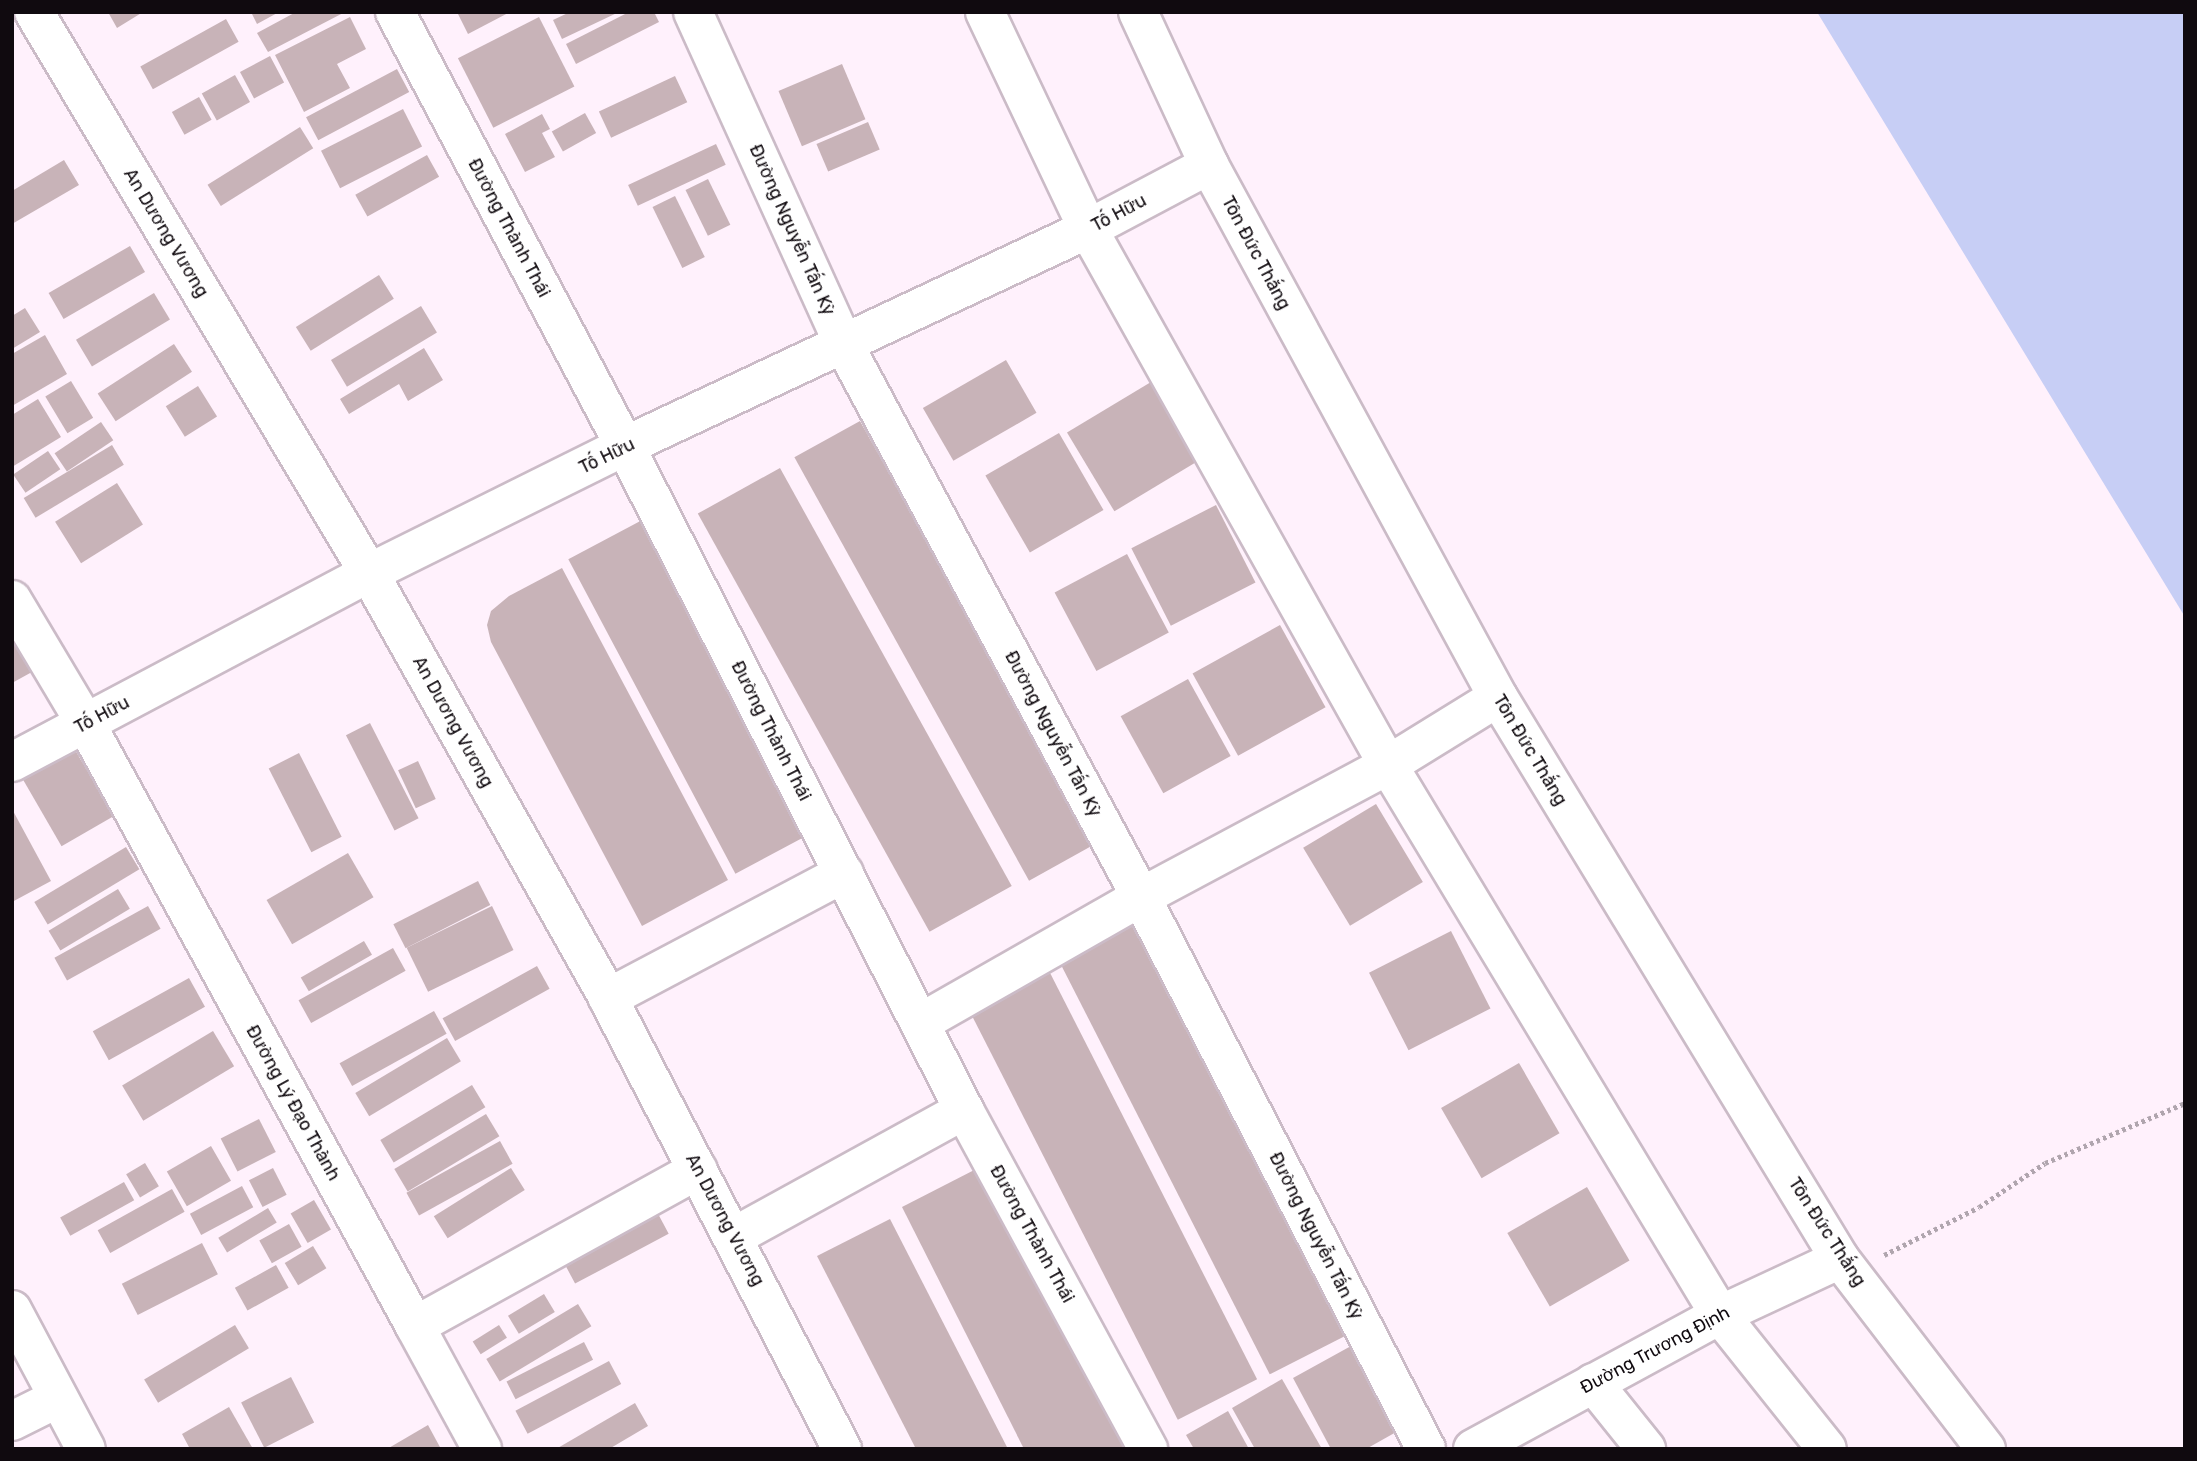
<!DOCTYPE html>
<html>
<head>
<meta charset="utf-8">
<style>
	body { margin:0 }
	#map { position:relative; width:2197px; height:1461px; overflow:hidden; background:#fff1fc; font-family:Rubik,sans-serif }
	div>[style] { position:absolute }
	.water>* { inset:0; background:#c7cef5 }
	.building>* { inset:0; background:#c8b3b8; transform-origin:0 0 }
	.path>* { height:4.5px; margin-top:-2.25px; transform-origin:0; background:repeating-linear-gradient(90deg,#b0a5ae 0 3.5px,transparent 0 7px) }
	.roads { filter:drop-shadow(2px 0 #cbbbc7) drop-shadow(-2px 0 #cbbbc7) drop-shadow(0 2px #cbbbc7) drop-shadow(0 -2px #cbbbc7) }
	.minor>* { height:38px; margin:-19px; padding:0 19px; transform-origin:19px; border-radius:19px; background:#fff }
	.major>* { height:38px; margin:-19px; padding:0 19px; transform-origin:19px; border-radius:19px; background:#fff }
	span { translate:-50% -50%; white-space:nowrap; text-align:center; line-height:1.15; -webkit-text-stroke:5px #fff; paint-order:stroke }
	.street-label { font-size:18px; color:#100a0f }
	.frame { position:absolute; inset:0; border:14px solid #100a0f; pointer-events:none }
</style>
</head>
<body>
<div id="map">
	<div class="water">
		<i style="clip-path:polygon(1817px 12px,2185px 12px,2185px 617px)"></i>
	</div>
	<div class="building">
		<i style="clip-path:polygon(108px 12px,143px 12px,117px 28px)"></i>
		<i style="clip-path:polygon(251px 12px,279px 12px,257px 24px)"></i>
		<i style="clip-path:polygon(296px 12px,345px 12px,268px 52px,257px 33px)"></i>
		<i style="clip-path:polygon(457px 12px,510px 12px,468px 34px)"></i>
		<i style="clip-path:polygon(570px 12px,619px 12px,562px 39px,553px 20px)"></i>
		<i style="clip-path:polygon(629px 12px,654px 12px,659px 22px,576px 64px,566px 44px)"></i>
		<i style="clip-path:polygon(350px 17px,366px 49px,337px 64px,350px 88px,304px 112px,275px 55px)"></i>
		<i style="left:539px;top:17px;width:78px;height:91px;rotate:63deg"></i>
		<i style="left:226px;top:19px;width:26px;height:98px;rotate:61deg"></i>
		<i style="left:270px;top:56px;width:30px;height:34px;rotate:62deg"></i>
		<i style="left:842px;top:64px;width:60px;height:69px;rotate:67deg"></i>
		<i style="left:397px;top:69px;width:26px;height:103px;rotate:62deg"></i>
		<i style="left:235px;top:75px;width:31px;height:38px;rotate:61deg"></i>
		<i style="left:675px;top:76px;width:29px;height:84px;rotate:65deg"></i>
		<i style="left:199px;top:97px;width:26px;height:31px;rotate:61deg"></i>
		<i style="left:403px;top:109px;width:42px;height:92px;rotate:63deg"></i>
		<i style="left:585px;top:113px;width:23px;height:38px;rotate:61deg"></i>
		<i style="clip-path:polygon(542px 114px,550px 129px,542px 133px,555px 157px,525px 172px,505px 134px)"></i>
		<i style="left:868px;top:122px;width:30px;height:56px;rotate:67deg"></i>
		<i style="left:300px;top:127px;width:25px;height:109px;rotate:58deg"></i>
		<i style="left:716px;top:144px;width:23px;height:97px;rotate:65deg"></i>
		<i style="left:427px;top:155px;width:25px;height:82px;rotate:61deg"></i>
		<i style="clip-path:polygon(64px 160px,79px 185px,12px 224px,12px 191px)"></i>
		<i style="left:708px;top:179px;width:51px;height:25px;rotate:64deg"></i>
		<i style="left:675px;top:196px;width:68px;height:25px;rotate:64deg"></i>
		<i style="left:130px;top:246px;width:30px;height:94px;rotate:60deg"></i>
		<i style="left:379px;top:275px;width:28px;height:98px;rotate:58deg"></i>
		<i style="left:154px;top:293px;width:31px;height:91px;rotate:59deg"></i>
		<i style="left:421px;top:306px;width:31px;height:105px;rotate:59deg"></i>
		<i style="clip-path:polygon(25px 308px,40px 332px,12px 349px,12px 316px)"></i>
		<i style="clip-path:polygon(45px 335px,67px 374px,12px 406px,12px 354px)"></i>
		<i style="left:174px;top:344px;width:33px;height:91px;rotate:57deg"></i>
		<i style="clip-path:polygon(424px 348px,443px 380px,408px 401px,399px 384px,349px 414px,340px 399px)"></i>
		<i style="left:1006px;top:360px;width:61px;height:96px;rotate:60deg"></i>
		<i style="left:71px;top:381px;width:43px;height:30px;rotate:59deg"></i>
		<i style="left:1151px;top:382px;width:92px;height:98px;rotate:59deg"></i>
		<i style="left:198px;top:386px;width:36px;height:38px;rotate:58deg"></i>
		<i style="clip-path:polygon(38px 399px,61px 437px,12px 467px,12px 415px)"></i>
		<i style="left:860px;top:421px;width:484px;height:75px;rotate:61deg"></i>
		<i style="left:101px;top:422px;width:22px;height:56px;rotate:56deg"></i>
		<i style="left:1059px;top:433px;width:89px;height:85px;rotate:60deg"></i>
		<i style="left:112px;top:445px;width:23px;height:103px;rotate:59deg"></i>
		<i style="left:48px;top:451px;width:22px;height:42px;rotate:56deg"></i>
		<i style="left:780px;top:468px;width:478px;height:94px;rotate:61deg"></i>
		<i style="left:117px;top:483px;width:49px;height:73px;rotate:58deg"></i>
		<i style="left:1216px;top:505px;width:87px;height:95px;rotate:63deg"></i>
		<i style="left:646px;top:518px;width:356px;height:88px;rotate:62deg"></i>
		<i style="left:1127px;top:554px;width:89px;height:82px;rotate:62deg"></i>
		<i style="clip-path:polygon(562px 568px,728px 880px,642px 926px,491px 642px,487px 625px,491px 611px,509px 596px)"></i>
		<i style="clip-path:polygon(12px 617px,41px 667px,12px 683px)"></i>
		<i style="left:1280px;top:625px;width:94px;height:100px;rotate:61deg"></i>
		<i style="left:1188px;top:679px;width:88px;height:77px;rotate:61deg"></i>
		<i style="left:370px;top:723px;width:107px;height:27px;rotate:63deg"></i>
		<i style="left:70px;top:741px;width:87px;height:60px;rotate:60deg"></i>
		<i style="left:299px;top:753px;width:94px;height:34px;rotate:63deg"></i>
		<i style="left:418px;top:761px;width:42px;height:22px;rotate:65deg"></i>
		<i style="left:1376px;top:804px;width:91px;height:85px;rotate:59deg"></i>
		<i style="clip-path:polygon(12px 809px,51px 881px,12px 902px)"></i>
		<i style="left:126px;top:847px;width:26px;height:107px;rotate:59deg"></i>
		<i style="left:348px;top:853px;width:51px;height:94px;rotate:60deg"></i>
		<i style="left:478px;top:881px;width:27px;height:95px;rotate:63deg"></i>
		<i style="left:118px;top:889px;width:23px;height:81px;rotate:59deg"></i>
		<i style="left:148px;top:906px;width:26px;height:107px;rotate:61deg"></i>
		<i style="left:492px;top:906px;width:49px;height:95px;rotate:64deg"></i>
		<i style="left:1133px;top:921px;width:466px;height:84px;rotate:63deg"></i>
		<i style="left:1451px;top:931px;width:87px;height:92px;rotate:63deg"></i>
		<i style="left:364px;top:941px;width:16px;height:73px;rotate:60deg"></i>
		<i style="left:393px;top:948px;width:26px;height:108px;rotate:61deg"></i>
		<i style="left:1046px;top:965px;width:465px;height:89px;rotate:63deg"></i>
		<i style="left:537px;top:966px;width:26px;height:108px;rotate:61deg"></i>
		<i style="left:189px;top:978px;width:33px;height:110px;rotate:61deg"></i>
		<i style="left:434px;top:1011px;width:26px;height:108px;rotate:61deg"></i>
		<i style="left:213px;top:1031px;width:41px;height:106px;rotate:59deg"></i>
		<i style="left:447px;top:1038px;width:27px;height:107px;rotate:59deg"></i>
		<i style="left:1519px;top:1063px;width:81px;height:90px;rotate:60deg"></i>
		<i style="left:472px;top:1085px;width:26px;height:107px;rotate:59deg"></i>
		<i style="left:486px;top:1114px;width:26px;height:107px;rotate:59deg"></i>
		<i style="left:259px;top:1119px;width:37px;height:43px;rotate:63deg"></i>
		<i style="left:500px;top:1141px;width:26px;height:107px;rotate:61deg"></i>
		<i style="left:211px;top:1146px;width:40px;height:51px;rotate:60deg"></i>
		<i style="left:145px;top:1163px;width:27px;height:22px;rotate:59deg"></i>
		<i style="clip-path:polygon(984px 1165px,1128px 1449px,1024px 1449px,902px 1207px)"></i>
		<i style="left:273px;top:1168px;width:30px;height:27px;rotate:63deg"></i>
		<i style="left:511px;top:1168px;width:26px;height:91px;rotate:58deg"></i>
		<i style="left:124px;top:1182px;width:21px;height:73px;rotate:61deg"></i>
		<i style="left:242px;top:1186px;width:24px;height:59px;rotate:62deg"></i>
		<i style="left:1587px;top:1187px;width:85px;height:92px;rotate:60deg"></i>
		<i style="left:172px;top:1189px;width:26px;height:85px;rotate:61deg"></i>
		<i style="left:314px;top:1200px;width:34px;height:27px;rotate:60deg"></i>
		<i style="left:268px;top:1208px;width:17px;height:58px;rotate:59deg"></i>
		<i style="left:656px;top:1210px;width:27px;height:106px;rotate:62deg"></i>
		<i style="clip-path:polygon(890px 1219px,1008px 1449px,916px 1449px,817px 1256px)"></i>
		<i style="left:289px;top:1224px;width:26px;height:34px;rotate:61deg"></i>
		<i style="left:202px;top:1243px;width:35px;height:90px;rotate:63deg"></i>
		<i style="left:313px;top:1246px;width:26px;height:33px;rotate:59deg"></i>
		<i style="left:276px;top:1265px;width:26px;height:47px;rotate:61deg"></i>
		<i style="left:544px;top:1294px;width:21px;height:42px;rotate:59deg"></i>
		<i style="left:578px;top:1304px;width:26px;height:107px;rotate:59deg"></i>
		<i style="left:235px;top:1325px;width:27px;height:106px;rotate:59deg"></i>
		<i style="left:499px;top:1325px;width:15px;height:31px;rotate:58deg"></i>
		<i style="left:584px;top:1342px;width:20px;height:87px;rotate:63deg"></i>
		<i style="clip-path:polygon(1351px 1346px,1398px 1431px,1366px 1449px,1331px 1449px,1293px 1378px)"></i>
		<i style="left:609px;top:1361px;width:26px;height:106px;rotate:62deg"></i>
		<i style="left:291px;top:1377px;width:51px;height:56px;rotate:63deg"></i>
		<i style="clip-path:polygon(1282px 1379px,1322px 1449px,1255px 1449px,1232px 1408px)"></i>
		<i style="clip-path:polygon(635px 1403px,648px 1426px,609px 1449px,556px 1449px)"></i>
		<i style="clip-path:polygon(229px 1407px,253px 1449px,190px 1449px,182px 1434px)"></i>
		<i style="clip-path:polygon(1228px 1411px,1249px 1449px,1194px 1449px,1186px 1435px)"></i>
		<i style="clip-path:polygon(428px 1425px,441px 1449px,387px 1449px)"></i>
	</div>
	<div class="path">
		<i style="left:1884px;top:1255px;width:106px;rotate:-26.8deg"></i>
		<i style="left:1979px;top:1207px;width:79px;rotate:-33.7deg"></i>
		<i style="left:2045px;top:1163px;width:152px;rotate:-23.2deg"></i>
	</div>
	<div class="roads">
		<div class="minor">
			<i style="left:34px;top:12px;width:653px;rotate:59.16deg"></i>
			<i style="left:369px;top:573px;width:488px;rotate:60.6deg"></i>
			<i style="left:608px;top:998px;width:508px;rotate:62.58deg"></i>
			<i style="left:395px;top:12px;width:491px;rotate:62.1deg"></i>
			<i style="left:625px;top:446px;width:746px;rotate:62.95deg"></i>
			<i style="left:964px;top:1110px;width:386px;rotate:61.5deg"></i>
			<i style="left:693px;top:12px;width:366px;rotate:65.6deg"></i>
			<i style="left:844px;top:345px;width:627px;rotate:61.72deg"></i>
			<i style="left:1141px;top:897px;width:621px;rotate:62.69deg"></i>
			<i style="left:985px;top:12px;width:240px;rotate:64.6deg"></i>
			<i style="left:1088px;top:229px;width:614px;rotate:60.76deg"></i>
			<i style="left:1388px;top:765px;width:642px;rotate:58.88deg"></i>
			<i style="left:1720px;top:1315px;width:171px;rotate:51.4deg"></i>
			<i style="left:1138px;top:12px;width:169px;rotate:65.1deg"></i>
			<i style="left:1209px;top:165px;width:605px;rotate:61.49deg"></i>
			<i style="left:1498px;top:697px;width:658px;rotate:58.68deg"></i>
			<i style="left:1840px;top:1259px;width:240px;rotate:52.5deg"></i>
			<i style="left:12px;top:600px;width:144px;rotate:59.2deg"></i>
			<i style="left:86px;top:724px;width:686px;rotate:61.34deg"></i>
			<i style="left:415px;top:1326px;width:323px;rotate:-28.9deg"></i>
			<i style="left:12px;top:762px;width:404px;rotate:-27.9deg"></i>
			<i style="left:369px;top:573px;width:286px;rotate:-26.4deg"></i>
			<i style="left:625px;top:446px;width:511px;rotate:-25.11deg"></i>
			<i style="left:1088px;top:229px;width:137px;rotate:-27.9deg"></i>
			<i style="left:608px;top:998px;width:267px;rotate:-27.9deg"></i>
			<i style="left:920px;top:1023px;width:254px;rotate:-29.7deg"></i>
			<i style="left:1141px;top:897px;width:280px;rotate:-28.1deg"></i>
			<i style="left:1388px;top:765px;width:129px;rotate:-31.7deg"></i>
			<i style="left:735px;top:1236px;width:261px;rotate:-28.8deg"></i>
			<i style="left:415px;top:1326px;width:140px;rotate:61.4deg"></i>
			<i style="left:1593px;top:1383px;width:85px;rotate:51.2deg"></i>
			<i style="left:12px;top:1421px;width:51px;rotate:-26.6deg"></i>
			<i style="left:1473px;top:1449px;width:281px;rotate:-28.5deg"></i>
			<i style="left:1720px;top:1315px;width:132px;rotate:-25deg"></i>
		</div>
		<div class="major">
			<i style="left:12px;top:1310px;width:157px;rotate:62deg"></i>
		</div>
	</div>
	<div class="street-label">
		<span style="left:1119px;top:213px;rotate:-28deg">Tố Hữu</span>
		<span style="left:509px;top:228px;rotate:62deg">Đường Thành Thái</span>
		<span style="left:792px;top:230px;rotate:66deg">Đường Nguyễn Tấn Kỳ</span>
		<span style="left:166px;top:233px;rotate:59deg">An Dương Vương</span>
		<span style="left:1256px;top:253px;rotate:62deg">Tôn Đức Thắng</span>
		<span style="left:607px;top:456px;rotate:-26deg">Tố Hữu</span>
		<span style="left:102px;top:715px;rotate:-28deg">Tố Hữu</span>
		<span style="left:453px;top:722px;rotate:61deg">An Dương Vương</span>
		<span style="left:771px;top:731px;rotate:63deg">Đường Thành Thái</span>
		<span style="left:1053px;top:734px;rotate:62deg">Đường Nguyễn Tấn Kỳ</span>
		<span style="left:1530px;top:750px;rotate:59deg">Tôn Đức Thắng</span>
		<span style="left:293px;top:1103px;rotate:61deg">Đường Lý Đạo Thành</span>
		<span style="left:725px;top:1220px;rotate:62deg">An Dương Vương</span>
		<span style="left:1827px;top:1232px;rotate:57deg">Tôn Đức Thắng</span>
		<span style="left:1032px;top:1234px;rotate:61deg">Đường Thành Thái</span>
		<span style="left:1316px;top:1236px;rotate:63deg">Đường Nguyễn Tấn Kỳ</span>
		<span style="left:1655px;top:1350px;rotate:-28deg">Đường Trương Định</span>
	</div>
	<div class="frame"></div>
</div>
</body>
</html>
